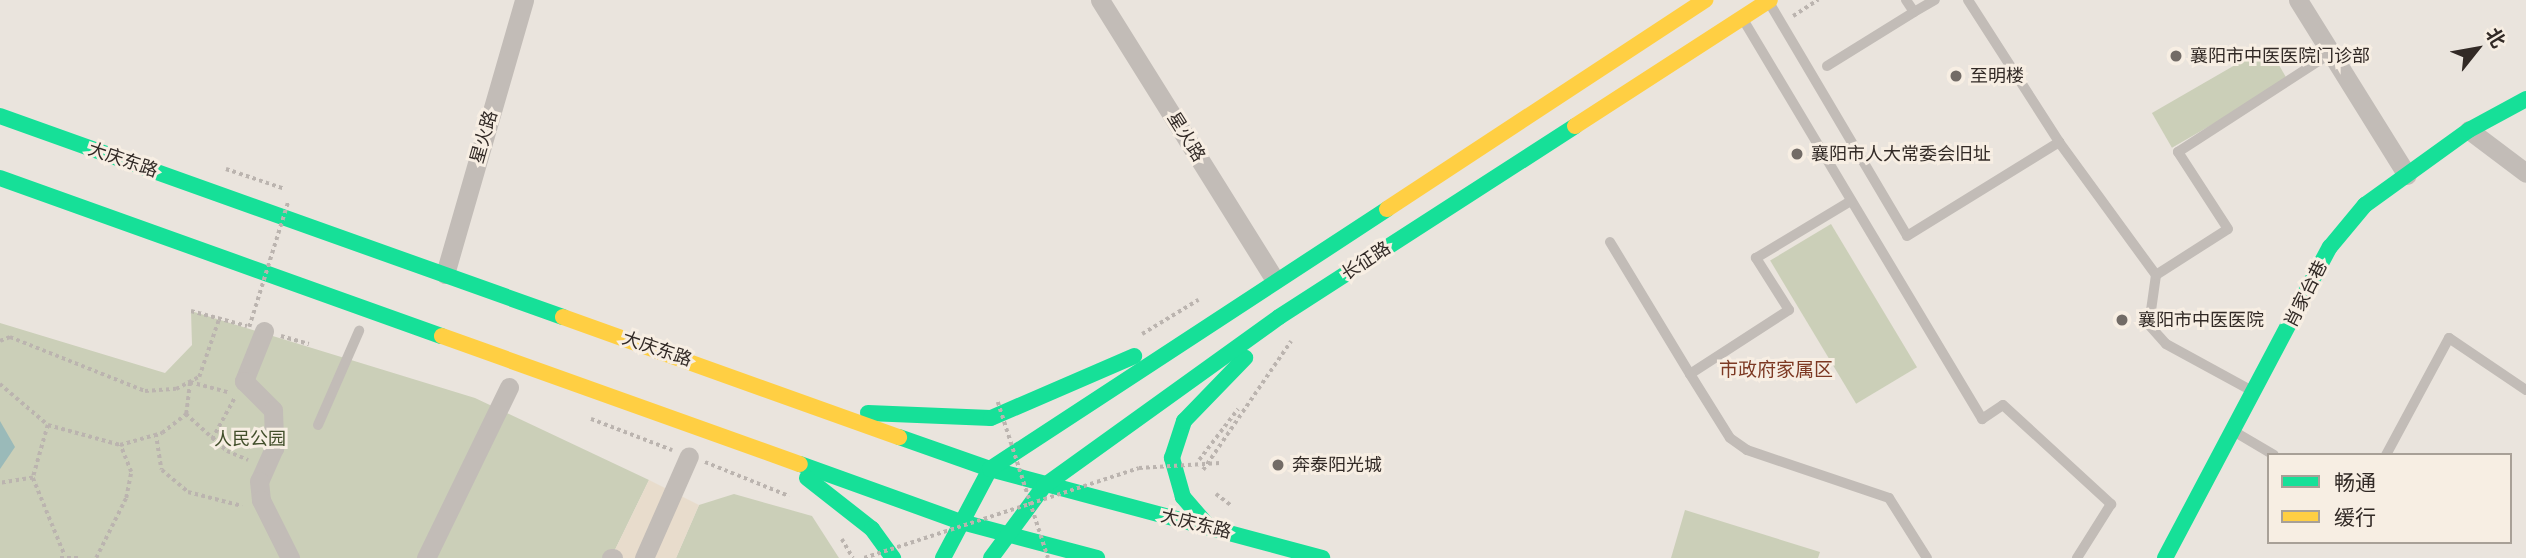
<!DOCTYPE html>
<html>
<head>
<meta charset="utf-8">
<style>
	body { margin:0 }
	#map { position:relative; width:2526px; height:558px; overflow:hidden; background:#eae4dd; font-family:Poppins,"Noto Sans SC",sans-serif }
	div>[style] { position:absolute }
	.green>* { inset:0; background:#cbcfb8; transform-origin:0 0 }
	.plaza>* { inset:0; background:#e8dccc }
	.water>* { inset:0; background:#9abab9 }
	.path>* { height:3.5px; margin-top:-1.75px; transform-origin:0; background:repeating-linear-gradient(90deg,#bbb4af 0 3.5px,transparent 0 7px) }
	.lane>* { height:10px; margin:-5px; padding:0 5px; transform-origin:5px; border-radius:5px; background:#c2bcb7 }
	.street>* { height:19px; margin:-9.5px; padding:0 9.5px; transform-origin:9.5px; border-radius:9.5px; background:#c2bcb7 }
	.fast>* { height:16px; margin:-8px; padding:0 8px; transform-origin:8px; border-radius:8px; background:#16e098 }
	.slow>* { height:16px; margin:-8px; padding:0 8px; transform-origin:8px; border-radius:8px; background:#ffcf43 }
	.path-bridge>* { height:3.5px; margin-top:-1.75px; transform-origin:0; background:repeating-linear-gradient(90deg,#bbb4af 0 3.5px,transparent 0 7px) }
	.dots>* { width:19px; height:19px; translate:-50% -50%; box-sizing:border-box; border:4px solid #f7eee3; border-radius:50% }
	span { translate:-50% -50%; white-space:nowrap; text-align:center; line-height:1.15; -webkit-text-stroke:6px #f7eee3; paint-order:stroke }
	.poi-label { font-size:18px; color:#322a26 }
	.left { translate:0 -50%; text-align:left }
	.street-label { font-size:18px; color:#322a26 }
	.park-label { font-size:18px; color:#424f2b }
	.neighbourhood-label { font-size:19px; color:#7d3923 }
	.legend { position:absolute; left:2267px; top:453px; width:245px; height:91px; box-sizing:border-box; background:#f7eee3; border:2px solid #a8a097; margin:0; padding:9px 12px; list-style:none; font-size:21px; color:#322a26 }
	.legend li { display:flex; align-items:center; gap:14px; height:35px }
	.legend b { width:35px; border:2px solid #a8a097 }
	.north { position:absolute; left:2442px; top:14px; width:70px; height:70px; -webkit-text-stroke:5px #f7eee3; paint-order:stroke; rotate:59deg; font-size:19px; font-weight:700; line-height:28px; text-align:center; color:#322a26 }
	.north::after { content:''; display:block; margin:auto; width:24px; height:32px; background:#322a26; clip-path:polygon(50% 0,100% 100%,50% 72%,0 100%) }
</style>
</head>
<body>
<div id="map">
	<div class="green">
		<i style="left:2268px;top:46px;width:40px;height:134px;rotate:60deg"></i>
		<i style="left:1831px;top:224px;width:167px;height:71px;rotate:59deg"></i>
		<i style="clip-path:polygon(191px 311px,475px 398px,649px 480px,611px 558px,0 558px,0 323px,165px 373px,192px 345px)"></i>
		<i style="clip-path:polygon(734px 494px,812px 516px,839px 558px,676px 558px,699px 505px)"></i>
		<i style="clip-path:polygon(1685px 510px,1820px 552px,1818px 558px,1671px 558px)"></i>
	</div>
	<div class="plaza">
		<i style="clip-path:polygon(649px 480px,699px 505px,676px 558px,611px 558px)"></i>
	</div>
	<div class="water">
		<i style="clip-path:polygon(0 421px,15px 447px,0 469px)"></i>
	</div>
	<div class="path">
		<i style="left:1793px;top:16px;width:30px;rotate:-33deg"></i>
		<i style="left:226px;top:169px;width:62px;rotate:18.7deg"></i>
		<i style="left:191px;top:311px;width:58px;rotate:15deg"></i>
		<i style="left:1142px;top:334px;width:66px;rotate:-31.3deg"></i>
		<i style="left:281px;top:336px;width:29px;rotate:16deg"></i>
		<i style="left:0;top:341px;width:11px;rotate:-22deg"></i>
		<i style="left:10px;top:337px;width:145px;rotate:21.8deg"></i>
		<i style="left:145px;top:391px;width:31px;rotate:-4deg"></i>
		<i style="left:176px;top:389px;width:26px;rotate:-28deg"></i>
		<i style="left:199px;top:377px;width:61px;rotate:-71deg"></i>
		<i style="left:0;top:384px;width:63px;rotate:40.5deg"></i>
		<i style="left:48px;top:425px;width:55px;rotate:105.8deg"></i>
		<i style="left:33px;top:478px;width:33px;rotate:171deg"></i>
		<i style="left:186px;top:414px;width:55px;rotate:42.1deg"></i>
		<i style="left:227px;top:451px;width:23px;rotate:23deg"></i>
		<i style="left:591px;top:419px;width:87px;rotate:20.9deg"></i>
		<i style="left:48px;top:425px;width:75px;rotate:15.5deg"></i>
		<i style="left:120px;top:445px;width:44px;rotate:-15.9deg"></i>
		<i style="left:162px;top:433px;width:31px;rotate:-38deg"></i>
		<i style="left:186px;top:414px;width:32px;rotate:-83deg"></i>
		<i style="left:190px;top:382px;width:39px;rotate:15deg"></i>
		<i style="left:156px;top:434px;width:36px;rotate:81deg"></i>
		<i style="left:162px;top:470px;width:34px;rotate:40deg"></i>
		<i style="left:188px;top:492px;width:56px;rotate:14.5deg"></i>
		<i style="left:212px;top:439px;width:46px;rotate:-61.2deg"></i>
		<i style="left:1199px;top:460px;width:64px;rotate:-52.6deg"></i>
		<i style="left:705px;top:462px;width:91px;rotate:22deg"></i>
		<i style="left:1203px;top:470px;width:156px;rotate:-55.7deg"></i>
		<i style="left:33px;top:478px;width:84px;rotate:67.7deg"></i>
		<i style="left:1216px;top:494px;width:20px;rotate:37deg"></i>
		<i style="left:842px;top:539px;width:22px;rotate:60deg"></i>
		<i style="left:60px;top:558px;width:21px"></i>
		<i style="left:96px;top:558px;width:67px;rotate:-63.4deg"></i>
		<i style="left:126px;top:498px;width:26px;rotate:-79deg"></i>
		<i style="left:131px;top:472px;width:29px;rotate:-112deg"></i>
	</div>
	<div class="lane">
		<i style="left:1906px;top:0;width:14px;rotate:56deg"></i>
		<i style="left:1914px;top:12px;width:24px;rotate:-30deg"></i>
		<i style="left:1968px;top:0;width:169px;rotate:57.3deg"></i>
		<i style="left:1770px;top:4px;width:269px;rotate:59.4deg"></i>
		<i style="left:1907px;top:236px;width:179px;rotate:-31.7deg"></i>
		<i style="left:2059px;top:142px;width:165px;rotate:53.9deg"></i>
		<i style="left:2156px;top:275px;width:50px;rotate:98deg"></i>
		<i style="left:2149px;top:325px;width:25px;rotate:48deg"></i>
		<i style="left:2166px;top:344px;width:100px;rotate:28.6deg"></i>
		<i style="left:1744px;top:21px;width:464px;rotate:59.1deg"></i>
		<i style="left:1982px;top:419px;width:25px;rotate:-34deg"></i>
		<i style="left:2003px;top:405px;width:147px;rotate:42.5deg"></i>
		<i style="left:2111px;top:504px;width:64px;rotate:122.2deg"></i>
		<i style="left:1827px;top:66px;width:102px;rotate:-31.8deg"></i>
		<i style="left:1610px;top:242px;width:154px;rotate:58.8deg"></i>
		<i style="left:1690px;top:374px;width:118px;rotate:-32.9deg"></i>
		<i style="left:1789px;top:310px;width:62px;rotate:-122.4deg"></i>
		<i style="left:1756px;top:258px;width:111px;rotate:-31deg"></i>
		<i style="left:2156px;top:275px;width:85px;rotate:-32.6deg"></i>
		<i style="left:2228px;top:229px;width:92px;rotate:-123deg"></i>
		<i style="left:2178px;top:152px;width:182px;rotate:-32.9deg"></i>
		<i style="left:1690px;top:374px;width:75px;rotate:58deg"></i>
		<i style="left:1730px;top:438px;width:21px;rotate:35deg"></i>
		<i style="left:1747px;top:450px;width:150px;rotate:18.7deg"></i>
		<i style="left:1889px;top:498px;width:71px;rotate:57.7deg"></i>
		<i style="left:318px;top:425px;width:103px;rotate:-66.4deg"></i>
		<i style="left:2235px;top:432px;width:45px;rotate:30.5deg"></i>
		<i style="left:2386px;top:455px;width:133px;rotate:-61.7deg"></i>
		<i style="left:2449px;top:338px;width:93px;rotate:34deg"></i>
	</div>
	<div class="street">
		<i style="left:1100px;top:0;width:323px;rotate:58deg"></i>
		<i style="left:2298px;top:0;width:206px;rotate:58.1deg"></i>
		<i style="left:2469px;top:130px;width:71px;rotate:37deg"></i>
		<i style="left:445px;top:274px;width:285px;rotate:-73.9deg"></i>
		<i style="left:264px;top:331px;width:54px;rotate:111.8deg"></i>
		<i style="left:244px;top:381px;width:41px;rotate:45deg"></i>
		<i style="left:273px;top:410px;width:38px;rotate:88deg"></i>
		<i style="left:274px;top:448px;width:36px;rotate:114deg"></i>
		<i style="left:259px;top:481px;width:19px;rotate:84deg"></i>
		<i style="left:261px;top:500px;width:65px;rotate:63.4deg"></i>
		<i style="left:426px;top:558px;width:190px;rotate:-64.1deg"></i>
		<i style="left:611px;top:558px;width:2px"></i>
		<i style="left:644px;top:558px;width:111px;rotate:-66.2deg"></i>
	</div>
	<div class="fast">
		<i style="left:0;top:116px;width:598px;rotate:19.65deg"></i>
		<i style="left:0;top:178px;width:469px;rotate:19.7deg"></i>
		<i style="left:868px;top:413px;width:123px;rotate:2.3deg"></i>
		<i style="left:991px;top:418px;width:156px;rotate:-23.4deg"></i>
		<i style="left:899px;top:437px;width:96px;rotate:19.4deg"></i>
		<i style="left:990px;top:469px;width:344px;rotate:15deg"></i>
		<i style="left:800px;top:464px;width:168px;rotate:19.8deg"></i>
		<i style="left:958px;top:521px;width:144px;rotate:14.9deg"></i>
		<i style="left:807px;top:478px;width:83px;rotate:38.1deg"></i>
		<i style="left:872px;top:529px;width:36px;rotate:54deg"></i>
		<i style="left:1209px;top:527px;width:40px;rotate:-131deg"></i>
		<i style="left:1183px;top:497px;width:41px;rotate:-105.8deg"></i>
		<i style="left:1172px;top:458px;width:39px;rotate:-72deg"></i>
		<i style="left:1184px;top:421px;width:88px;rotate:-45.9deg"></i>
		<i style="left:943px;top:558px;width:101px;rotate:-62.2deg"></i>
		<i style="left:990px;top:469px;width:475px;rotate:-33.2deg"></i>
		<i style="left:991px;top:558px;width:89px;rotate:-53.6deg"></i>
		<i style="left:1044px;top:486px;width:289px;rotate:-35.7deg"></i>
		<i style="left:1279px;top:317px;width:352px;rotate:-32.8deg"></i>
		<i style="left:2165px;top:558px;width:352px;rotate:-62.1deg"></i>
		<i style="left:2330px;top:247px;width:55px;rotate:-50.2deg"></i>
		<i style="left:2365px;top:205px;width:128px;rotate:-35.8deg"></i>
		<i style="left:2469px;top:130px;width:65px;rotate:-28.5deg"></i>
	</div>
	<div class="slow">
		<i style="left:1575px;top:126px;width:232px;rotate:-32.9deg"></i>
		<i style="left:1387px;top:209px;width:381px;rotate:-33.3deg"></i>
		<i style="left:563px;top:317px;width:357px;rotate:19.7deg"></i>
		<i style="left:442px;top:336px;width:380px;rotate:19.7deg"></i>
	</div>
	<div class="path-bridge">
		<i style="left:249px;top:327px;width:131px;rotate:-72.7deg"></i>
		<i style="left:998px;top:402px;width:164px;rotate:72.2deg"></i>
		<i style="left:864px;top:558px;width:289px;rotate:-18.1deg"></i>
		<i style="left:1139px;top:468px;width:81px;rotate:-3.5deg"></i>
	</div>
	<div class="dots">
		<i style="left:2176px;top:56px;background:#726b66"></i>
		<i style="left:1956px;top:76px;background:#726b66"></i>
		<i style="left:1797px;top:154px;background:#726b66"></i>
		<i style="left:2122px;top:320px;background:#726b66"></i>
		<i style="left:1278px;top:465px;background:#726b66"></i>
	</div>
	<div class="poi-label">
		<span class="left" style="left:2190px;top:56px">襄阳市中医医院门诊部</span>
		<span class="left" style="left:1970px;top:76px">至明楼</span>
		<span class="left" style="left:1811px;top:154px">襄阳市人大常委会旧址</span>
		<span class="left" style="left:2138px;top:320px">襄阳市中医医院</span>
		<span class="left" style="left:1292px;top:465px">奔泰阳光城</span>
	</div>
	<div class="street-label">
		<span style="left:484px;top:137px;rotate:-74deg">星火路</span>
		<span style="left:1186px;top:137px;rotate:58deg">星火路</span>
		<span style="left:123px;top:160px;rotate:19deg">大庆东路</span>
		<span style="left:1366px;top:261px;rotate:-33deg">长征路</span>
		<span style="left:2306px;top:294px;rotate:-63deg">肖家台巷</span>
		<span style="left:657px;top:349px;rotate:19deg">大庆东路</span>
		<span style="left:1196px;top:524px;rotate:14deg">大庆东路</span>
	</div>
	<div class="park-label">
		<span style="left:250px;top:439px">人民公园</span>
	</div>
	<div class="neighbourhood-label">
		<span style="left:1776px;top:370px">市政府家属区</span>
	</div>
	<ul class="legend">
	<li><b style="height:9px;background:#16e098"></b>畅通</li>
	<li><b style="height:9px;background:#ffcf43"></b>缓行</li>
	</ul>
	<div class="north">北</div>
</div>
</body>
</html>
